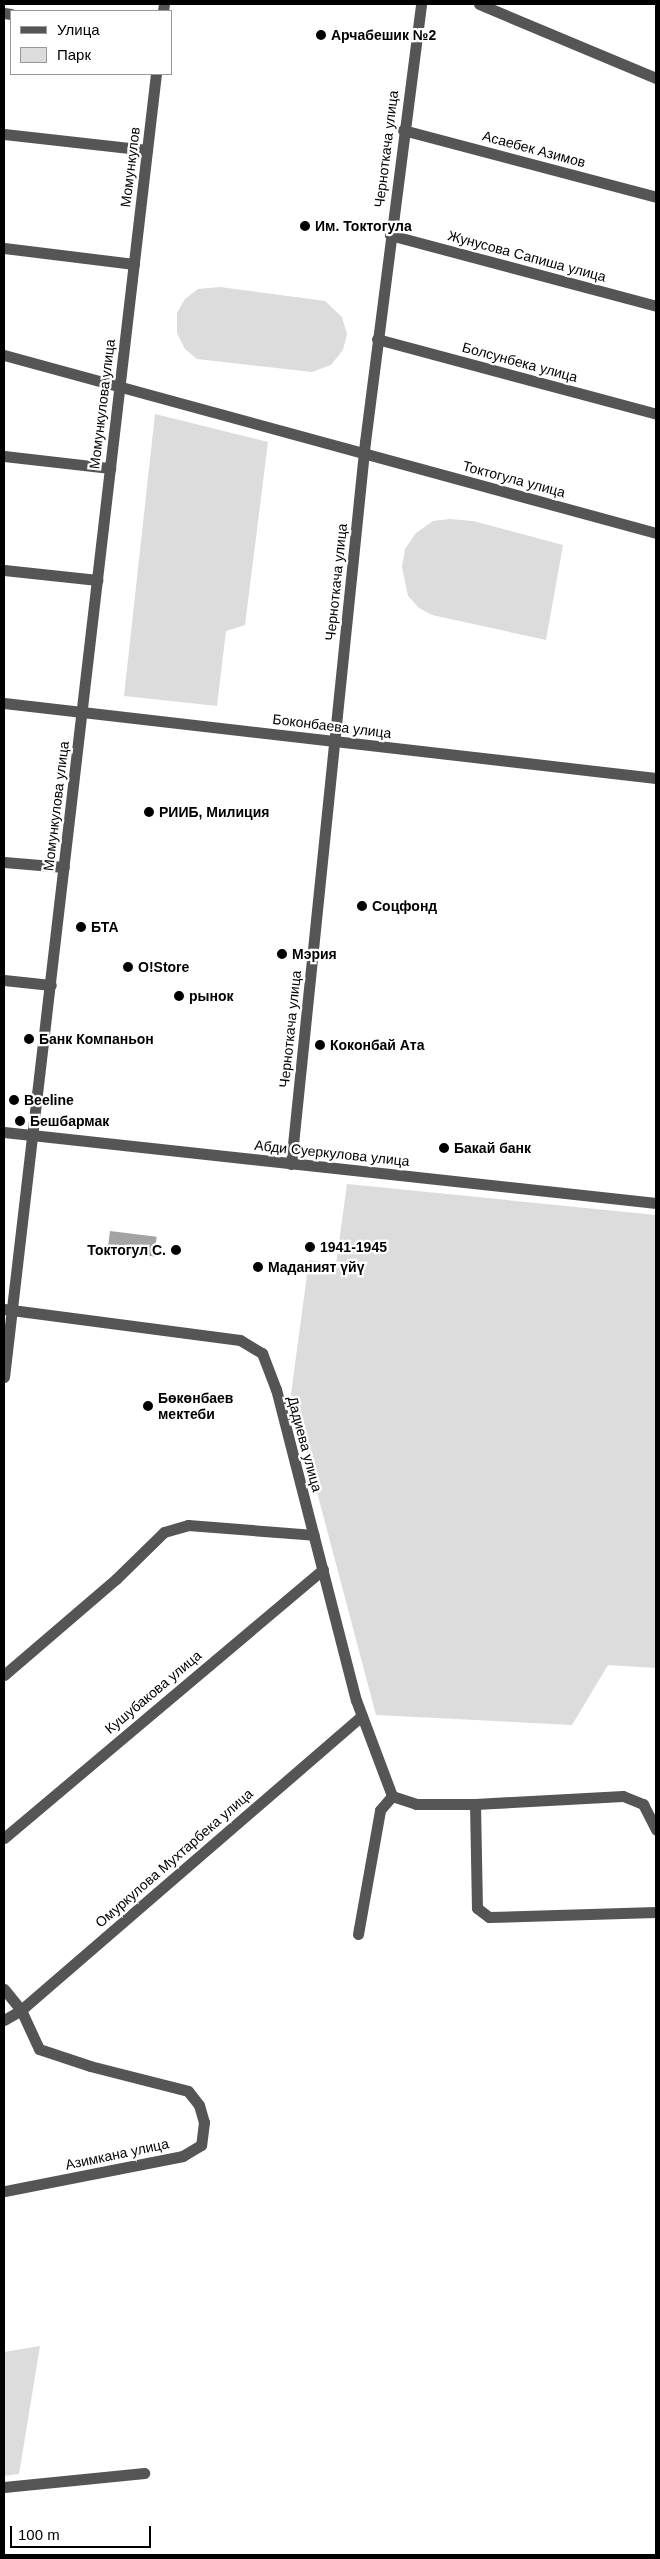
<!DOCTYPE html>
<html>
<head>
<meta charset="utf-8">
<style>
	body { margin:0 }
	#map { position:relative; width:660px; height:2559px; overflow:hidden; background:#fff; font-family:Arial,sans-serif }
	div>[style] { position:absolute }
	.green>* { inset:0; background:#dcdcdc }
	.water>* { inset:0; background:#a3a3a3; transform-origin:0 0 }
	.minor>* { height:11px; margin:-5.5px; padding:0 5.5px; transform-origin:5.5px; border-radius:5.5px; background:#555 }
	.dots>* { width:14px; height:14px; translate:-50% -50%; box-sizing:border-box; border:2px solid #fff; border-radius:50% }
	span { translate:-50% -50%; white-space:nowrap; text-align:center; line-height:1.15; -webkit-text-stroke:4.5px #fff; paint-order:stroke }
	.poi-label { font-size:14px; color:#000; font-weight:700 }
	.left { translate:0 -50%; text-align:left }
	.right { translate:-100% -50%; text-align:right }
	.street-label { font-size:14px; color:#000 }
	.frame { position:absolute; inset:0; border:5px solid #000; pointer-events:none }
	.legend { position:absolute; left:10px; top:10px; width:162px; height:65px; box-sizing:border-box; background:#fff; border:1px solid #999; margin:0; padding:6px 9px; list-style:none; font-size:15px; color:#000 }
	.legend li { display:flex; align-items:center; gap:10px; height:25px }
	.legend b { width:25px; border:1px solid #999 }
	.scale { position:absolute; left:10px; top:2526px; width:141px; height:22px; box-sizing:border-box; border:2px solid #000; border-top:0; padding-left:6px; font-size:15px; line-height:18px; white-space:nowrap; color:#000; -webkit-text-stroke:4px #fff; paint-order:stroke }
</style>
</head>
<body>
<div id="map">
	<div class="green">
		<i style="clip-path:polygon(220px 287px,325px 301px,342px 317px,347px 334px,343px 350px,331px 365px,312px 372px,197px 359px,185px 349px,177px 333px,177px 313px,185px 299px,198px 289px)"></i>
		<i style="clip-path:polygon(155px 414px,268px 442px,245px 625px,226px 631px,217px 706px,124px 696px)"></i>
		<i style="clip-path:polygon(450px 519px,473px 521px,563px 545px,546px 640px,432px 615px,419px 608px,408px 596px,402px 567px,405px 549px,416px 533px,433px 521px)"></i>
		<i style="clip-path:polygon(347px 1184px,656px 1215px,656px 1668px,608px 1665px,572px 1725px,376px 1715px,291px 1394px,309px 1260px,336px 1264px)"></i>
		<i style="clip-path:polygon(40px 2346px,19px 2474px,4px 2476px,4px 2352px)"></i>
	</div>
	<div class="water">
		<i style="left:110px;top:1231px;width:47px;height:20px;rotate:7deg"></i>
	</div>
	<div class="minor">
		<i style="left:479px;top:4px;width:192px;rotate:22.7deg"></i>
		<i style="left:163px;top:11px;width:7px;rotate:-82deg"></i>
		<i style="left:4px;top:13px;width:7px;rotate:8deg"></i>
		<i style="left:403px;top:130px;width:262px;rotate:14.8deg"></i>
		<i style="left:4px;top:134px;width:144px;rotate:6.4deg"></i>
		<i style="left:390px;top:235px;width:275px;rotate:14.9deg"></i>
		<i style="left:4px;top:248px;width:131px;rotate:7deg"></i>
		<i style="left:377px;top:339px;width:289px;rotate:15deg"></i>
		<i style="left:4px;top:355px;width:676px;rotate:15.27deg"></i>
		<i style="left:4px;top:456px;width:107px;rotate:6.5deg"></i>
		<i style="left:4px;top:570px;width:94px;rotate:6.1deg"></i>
		<i style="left:4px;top:703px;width:656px;rotate:6.56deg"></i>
		<i style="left:4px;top:862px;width:60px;rotate:4.8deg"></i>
		<i style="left:4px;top:980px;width:47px;rotate:6.1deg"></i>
		<i style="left:4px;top:1132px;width:656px;rotate:6.21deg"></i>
		<i style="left:291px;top:1164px;width:726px;rotate:-84.15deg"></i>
		<i style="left:365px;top:442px;width:442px;rotate:-82.7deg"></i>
		<i style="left:4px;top:1309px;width:238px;rotate:7.5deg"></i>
		<i style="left:240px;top:1340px;width:26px;rotate:31deg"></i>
		<i style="left:262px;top:1353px;width:39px;rotate:69deg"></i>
		<i style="left:276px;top:1389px;width:321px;rotate:75.6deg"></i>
		<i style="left:356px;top:1700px;width:103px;rotate:69.4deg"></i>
		<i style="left:4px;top:1377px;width:1312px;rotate:-83.35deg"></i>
		<i style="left:4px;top:1675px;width:148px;rotate:-40.6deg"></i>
		<i style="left:116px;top:1579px;width:67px;rotate:-44.4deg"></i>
		<i style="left:164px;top:1532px;width:25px;rotate:-16deg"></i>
		<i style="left:188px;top:1525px;width:126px;rotate:4.5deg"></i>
		<i style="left:392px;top:1796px;width:25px;rotate:18deg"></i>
		<i style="left:416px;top:1804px;width:59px"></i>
		<i style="left:475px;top:1804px;width:148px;rotate:-3.1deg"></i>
		<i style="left:623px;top:1796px;width:22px;rotate:22deg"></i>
		<i style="left:643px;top:1804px;width:29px;rotate:63deg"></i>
		<i style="left:475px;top:1804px;width:104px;rotate:88.9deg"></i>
		<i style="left:477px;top:1908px;width:15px;rotate:37deg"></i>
		<i style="left:489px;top:1917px;width:167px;rotate:-1.7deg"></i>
		<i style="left:4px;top:1838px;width:417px;rotate:-40.1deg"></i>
		<i style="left:358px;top:1934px;width:126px;rotate:-79.9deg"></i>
		<i style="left:380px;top:1810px;width:18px;rotate:-49deg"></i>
		<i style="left:4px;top:1989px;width:27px;rotate:51deg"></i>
		<i style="left:21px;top:2010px;width:43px;rotate:65.2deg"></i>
		<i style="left:39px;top:2049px;width:54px;rotate:18.4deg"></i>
		<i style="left:90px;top:2066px;width:101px;rotate:14.3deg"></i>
		<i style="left:188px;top:2091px;width:18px;rotate:52deg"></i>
		<i style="left:199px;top:2105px;width:18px;rotate:74deg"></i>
		<i style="left:204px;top:2122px;width:23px;rotate:97deg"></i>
		<i style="left:201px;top:2145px;width:21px;rotate:149deg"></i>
		<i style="left:183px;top:2156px;width:182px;rotate:168.9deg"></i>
		<i style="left:4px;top:2020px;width:20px;rotate:-30deg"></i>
		<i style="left:21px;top:2010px;width:450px;rotate:-40.8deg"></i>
		<i style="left:4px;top:2487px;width:141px;rotate:-5.7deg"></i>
	</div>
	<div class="dots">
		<i style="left:321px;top:35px;background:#000"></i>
		<i style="left:305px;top:226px;background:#000"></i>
		<i style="left:149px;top:812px;background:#000"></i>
		<i style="left:362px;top:906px;background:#000"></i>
		<i style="left:81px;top:927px;background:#000"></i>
		<i style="left:282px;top:954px;background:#000"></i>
		<i style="left:128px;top:967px;background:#000"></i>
		<i style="left:179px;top:996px;background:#000"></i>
		<i style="left:29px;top:1039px;background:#000"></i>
		<i style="left:320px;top:1045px;background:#000"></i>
		<i style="left:14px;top:1100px;background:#000"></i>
		<i style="left:20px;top:1121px;background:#000"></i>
		<i style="left:444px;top:1148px;background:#000"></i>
		<i style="left:310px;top:1247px;background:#000"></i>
		<i style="left:176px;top:1250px;background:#000"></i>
		<i style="left:258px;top:1267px;background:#000"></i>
		<i style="left:148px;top:1406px;background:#000"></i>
	</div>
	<div class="poi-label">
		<span class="left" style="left:331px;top:35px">Арчабешик №2</span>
		<span class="left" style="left:315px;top:226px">Им. Токтогула</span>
		<span class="left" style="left:159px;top:812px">РИИБ, Милиция</span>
		<span class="left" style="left:372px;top:906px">Соцфонд</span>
		<span class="left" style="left:91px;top:927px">БТА</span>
		<span class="left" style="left:292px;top:954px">Мэрия</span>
		<span class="left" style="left:138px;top:967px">O!Store</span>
		<span class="left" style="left:189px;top:996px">рынок</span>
		<span class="left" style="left:39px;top:1039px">Банк Компаньон</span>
		<span class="left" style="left:330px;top:1045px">Коконбай Ата</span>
		<span class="left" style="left:24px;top:1100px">Beeline</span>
		<span class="left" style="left:30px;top:1121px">Бешбармак</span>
		<span class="left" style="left:454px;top:1148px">Бакай банк</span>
		<span class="left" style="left:320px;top:1247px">1941-1945</span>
		<span class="right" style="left:166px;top:1250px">Токтогул С.</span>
		<span class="left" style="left:268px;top:1267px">Маданият үйү</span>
		<span class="left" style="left:158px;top:1406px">Бөкөнбаев<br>мектеби</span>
	</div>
	<div class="street-label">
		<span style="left:386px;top:149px;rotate:-83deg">Черноткача улица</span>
		<span style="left:534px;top:149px;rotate:15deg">Асаебек Азимов</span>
		<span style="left:130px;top:167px;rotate:-83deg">Момункулов</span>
		<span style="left:527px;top:256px;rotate:15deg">Жунусова Сапиша улица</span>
		<span style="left:520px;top:362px;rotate:15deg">Болсунбека улица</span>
		<span style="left:102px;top:404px;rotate:-83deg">Момункулова улица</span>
		<span style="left:514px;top:479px;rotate:15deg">Токтогула улица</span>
		<span style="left:336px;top:582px;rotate:-84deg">Черноткача улица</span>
		<span style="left:332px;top:726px;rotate:7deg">Боконбаева улица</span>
		<span style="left:56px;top:806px;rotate:-83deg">Момункулова улица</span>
		<span style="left:290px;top:1029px;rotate:-84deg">Черноткача улица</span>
		<span style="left:332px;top:1153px;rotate:6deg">Абди Суеркулова улица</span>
		<span style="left:305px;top:1444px;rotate:75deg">Дадиева улица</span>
		<span style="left:153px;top:1692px;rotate:-40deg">Кушубакова улица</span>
		<span style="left:174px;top:1858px;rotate:-41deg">Омуркулова Мухтарбека улица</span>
		<span style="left:117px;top:2154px;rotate:-12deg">Азимкана улица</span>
	</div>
	<div class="frame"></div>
	<ul class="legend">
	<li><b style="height:6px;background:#555"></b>Улица</li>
	<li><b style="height:14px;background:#dcdcdc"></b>Парк</li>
	</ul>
	<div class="scale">100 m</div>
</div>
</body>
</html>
